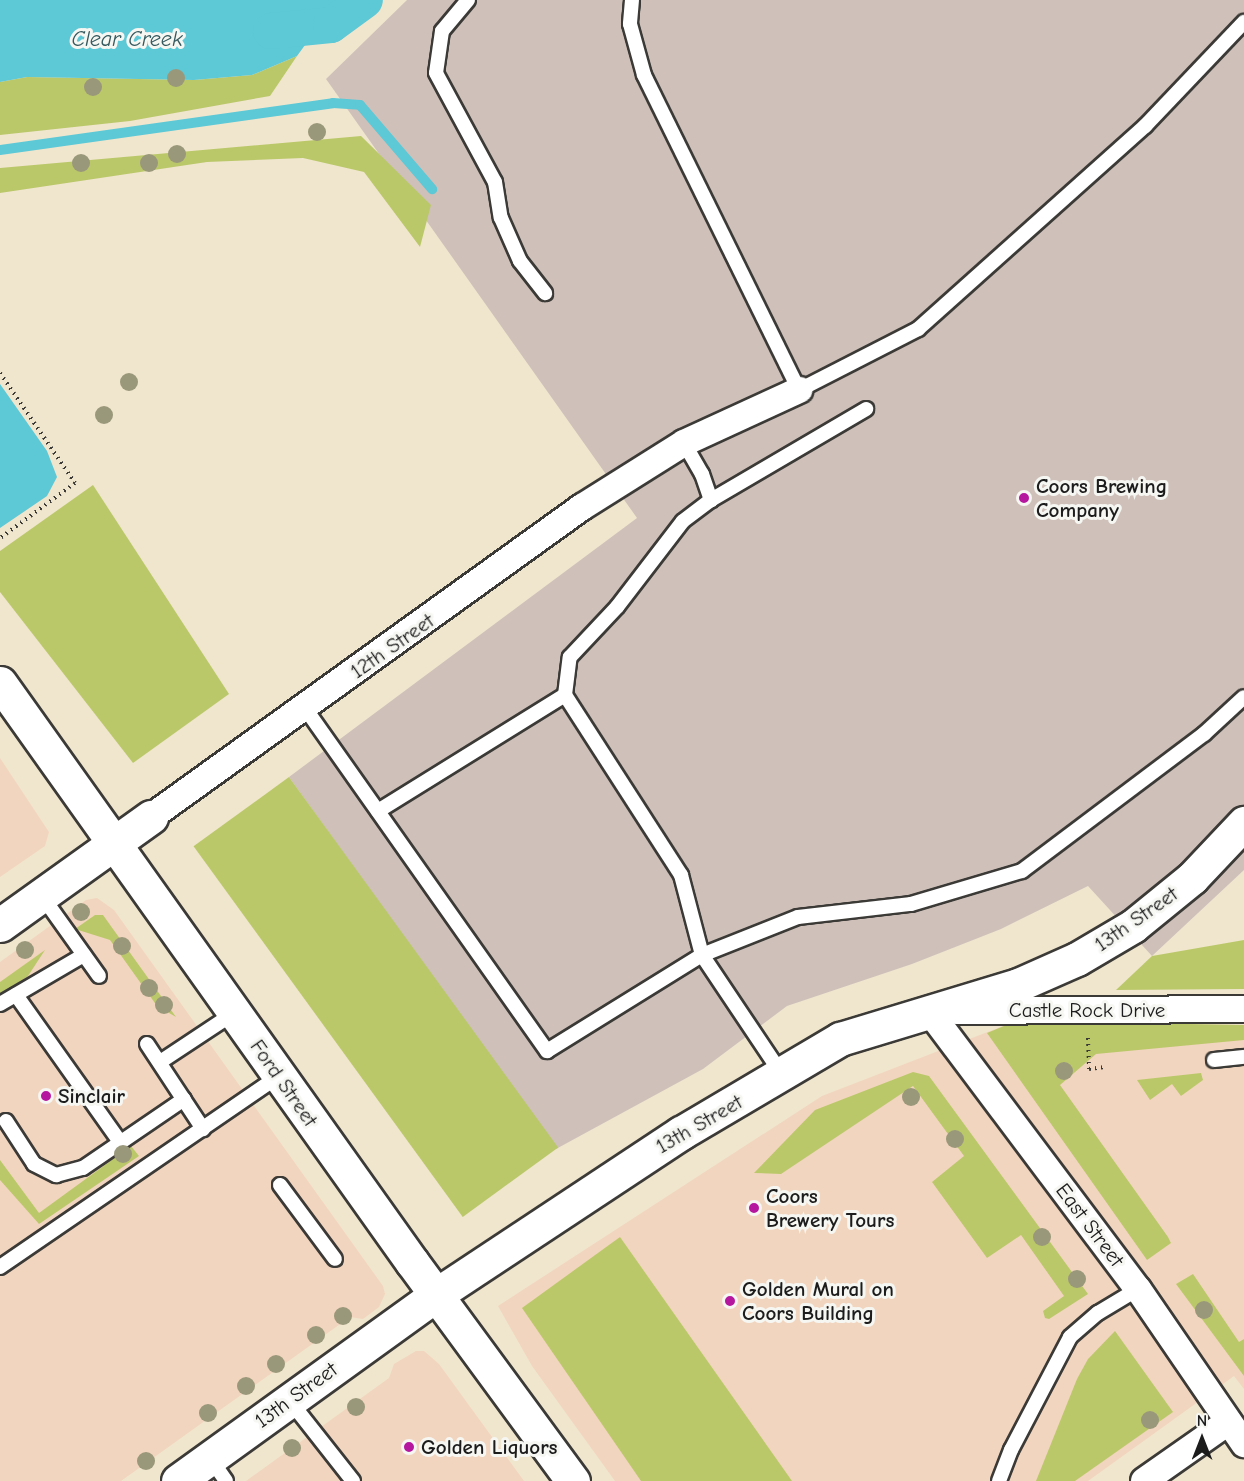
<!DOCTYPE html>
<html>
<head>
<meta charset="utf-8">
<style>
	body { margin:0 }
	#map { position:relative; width:1244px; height:1481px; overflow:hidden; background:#f0e6ce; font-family:"Comic Neue",sans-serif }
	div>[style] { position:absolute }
	.built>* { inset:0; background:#f2d5be }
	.industrial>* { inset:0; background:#cfc1ba }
	.green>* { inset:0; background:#bbc86a; transform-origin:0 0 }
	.water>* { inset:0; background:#5dc8d6 }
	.stream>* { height:10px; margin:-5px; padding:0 5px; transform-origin:5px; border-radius:5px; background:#5dc8d6 }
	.canal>* { height:36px; margin:-18px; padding:0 18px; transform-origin:18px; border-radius:18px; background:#5dc8d6 }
	.path>* { height:4px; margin-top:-2px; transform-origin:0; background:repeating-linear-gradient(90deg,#3c3a37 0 1.5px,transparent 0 6px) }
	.roads { filter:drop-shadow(2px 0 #3c3a37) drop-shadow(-2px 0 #3c3a37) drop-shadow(0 2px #3c3a37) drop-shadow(0 -2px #3c3a37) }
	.lane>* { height:14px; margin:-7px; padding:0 7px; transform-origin:7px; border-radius:7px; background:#fff }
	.street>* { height:26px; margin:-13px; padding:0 13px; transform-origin:13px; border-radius:13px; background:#fff }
	.secondary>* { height:33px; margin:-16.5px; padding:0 16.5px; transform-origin:16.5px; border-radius:16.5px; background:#fff }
	.trees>* { width:18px; height:18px; margin:-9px; border-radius:50%; background:#9a987b }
	.dots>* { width:16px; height:16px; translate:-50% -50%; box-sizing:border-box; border:3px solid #f6f6f2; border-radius:50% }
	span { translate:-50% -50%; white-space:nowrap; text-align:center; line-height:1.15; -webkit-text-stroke:6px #f6f6f2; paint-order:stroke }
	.poi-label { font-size:21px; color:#1c1c1c; font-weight:700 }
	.left { translate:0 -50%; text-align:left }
	.street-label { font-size:21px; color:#1c1c1c }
	.water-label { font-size:22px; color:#33585d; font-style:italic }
	.north { position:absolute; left:1172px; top:1409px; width:60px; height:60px; -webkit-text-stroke:4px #f6f6f2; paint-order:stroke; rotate:0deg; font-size:16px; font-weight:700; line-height:24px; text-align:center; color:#1c1c1c }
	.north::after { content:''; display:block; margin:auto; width:21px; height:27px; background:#1c1c1c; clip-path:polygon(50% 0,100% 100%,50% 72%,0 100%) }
</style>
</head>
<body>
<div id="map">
	<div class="built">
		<i style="clip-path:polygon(0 758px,49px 832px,45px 846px,0 877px)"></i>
		<i style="clip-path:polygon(97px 898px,114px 910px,383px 1286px,385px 1294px,379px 1307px,363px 1319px,350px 1317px,121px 1481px,0 1481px,0 962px,86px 900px)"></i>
		<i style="clip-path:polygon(1016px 1021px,1244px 1025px,1244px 1389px,1234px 1376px,1088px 1481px,615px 1481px,532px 1366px,498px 1306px,822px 1096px)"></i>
		<i style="clip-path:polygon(416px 1351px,424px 1351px,439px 1364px,524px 1481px,246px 1481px,389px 1378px,394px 1364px)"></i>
	</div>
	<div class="industrial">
		<i style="clip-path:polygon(407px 0,1244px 0,1244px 870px,1152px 956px,1088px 886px,1001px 929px,912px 964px,787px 1006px,703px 1069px,556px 1149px,289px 777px,637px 518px,326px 79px)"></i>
	</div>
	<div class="green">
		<i style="clip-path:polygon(297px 56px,270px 96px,130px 121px,0 135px,0 82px,27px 77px,194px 80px,252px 75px)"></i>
		<i style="clip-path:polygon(361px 136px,431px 205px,420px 247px,364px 172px,303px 158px,207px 162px,0 193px,0 168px)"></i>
		<i style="clip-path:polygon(93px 485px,229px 694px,133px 763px,0 592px,0 551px)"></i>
		<i style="left:289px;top:777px;width:458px;height:118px;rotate:54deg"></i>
		<i style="clip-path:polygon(95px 915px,103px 915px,176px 1017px,157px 1006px,110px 940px,75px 929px)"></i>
		<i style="clip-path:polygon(1244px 940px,1244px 989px,1116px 990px,1152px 956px)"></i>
		<i style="clip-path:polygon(45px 950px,28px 976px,0 996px,0 982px)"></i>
		<i style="clip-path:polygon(1016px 1021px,1244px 1025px,1244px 1040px,1096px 1054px,1060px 1085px,1168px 1237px,1171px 1243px,1147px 1260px,987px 1033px)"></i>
		<i style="clip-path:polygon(913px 1072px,929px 1076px,1088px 1294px,1049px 1319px,1045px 1318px,1043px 1311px,1064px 1296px,1021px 1235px,987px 1258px,932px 1182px,964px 1156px,913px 1086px,781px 1174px,754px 1173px,815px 1110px)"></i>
		<i style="clip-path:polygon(1201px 1073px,1203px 1080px,1181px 1096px,1172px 1084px,1150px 1100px,1137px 1080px)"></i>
		<i style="clip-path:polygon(131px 1146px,139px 1156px,39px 1224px,0 1180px,0 1160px,39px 1213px)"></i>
		<i style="clip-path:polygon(620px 1237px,792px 1481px,641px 1481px,522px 1308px)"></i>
		<i style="clip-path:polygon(1193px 1274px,1239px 1342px,1244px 1339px,1244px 1376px,1176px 1284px)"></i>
		<i style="clip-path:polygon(1115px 1331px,1173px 1412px,1075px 1481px,1036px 1481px,1077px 1379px,1088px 1359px)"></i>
	</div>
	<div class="water">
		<i style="clip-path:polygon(0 0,338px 0,297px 56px,252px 75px,194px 80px,27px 77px,0 82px)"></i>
		<i style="clip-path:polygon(0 384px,47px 451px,57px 477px,47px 496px,0 528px)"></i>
	</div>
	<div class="stream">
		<i style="left:0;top:150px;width:336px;rotate:-8deg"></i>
		<i style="left:333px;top:103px;width:27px;rotate:4deg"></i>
		<i style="left:360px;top:105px;width:111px;rotate:49.4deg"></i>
	</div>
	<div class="canal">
		<i style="left:271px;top:31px;width:60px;rotate:-5.7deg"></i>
		<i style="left:331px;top:25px;width:42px;rotate:-36.3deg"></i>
	</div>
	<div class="path">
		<i style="left:0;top:373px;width:133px;rotate:55.7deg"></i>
		<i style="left:75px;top:483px;width:93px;rotate:143.7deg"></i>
		<i style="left:1088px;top:1038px;width:31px;rotate:88deg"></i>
		<i style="left:1089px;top:1069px;width:16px;rotate:-7deg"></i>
	</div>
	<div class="roads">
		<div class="lane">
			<i style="left:468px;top:0;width:40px;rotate:130deg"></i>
			<i style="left:442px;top:31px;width:42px;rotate:98.1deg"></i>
			<i style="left:436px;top:73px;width:124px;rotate:61.6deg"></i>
			<i style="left:495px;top:182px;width:36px;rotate:81deg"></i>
			<i style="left:501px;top:218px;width:47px;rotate:66.2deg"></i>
			<i style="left:520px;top:261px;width:41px;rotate:52deg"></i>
			<i style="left:632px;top:0;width:24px;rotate:95deg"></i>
			<i style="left:630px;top:24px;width:53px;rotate:74.6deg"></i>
			<i style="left:644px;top:75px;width:351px;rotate:63.8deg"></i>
			<i style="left:799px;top:390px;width:134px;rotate:-27.1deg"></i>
			<i style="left:918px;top:329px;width:305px;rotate:-41.8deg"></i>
			<i style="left:1145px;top:126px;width:144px;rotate:-46.4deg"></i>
			<i style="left:684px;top:443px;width:36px;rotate:60deg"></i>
			<i style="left:702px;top:474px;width:28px;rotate:71deg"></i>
			<i style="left:711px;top:500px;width:180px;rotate:-30.4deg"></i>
			<i style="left:565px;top:695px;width:38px;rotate:-83deg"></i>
			<i style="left:570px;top:657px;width:69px;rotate:-46.8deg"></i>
			<i style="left:617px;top:607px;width:108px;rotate:-52.5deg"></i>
			<i style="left:683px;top:521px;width:35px;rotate:-37deg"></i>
			<i style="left:305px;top:708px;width:420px;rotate:54.8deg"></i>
			<i style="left:547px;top:1051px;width:182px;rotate:-31.8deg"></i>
			<i style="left:702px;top:955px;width:142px;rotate:56.2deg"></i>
			<i style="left:378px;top:811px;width:220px;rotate:-31.8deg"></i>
			<i style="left:565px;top:695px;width:214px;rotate:57.2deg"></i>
			<i style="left:681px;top:875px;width:83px;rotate:75.3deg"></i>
			<i style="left:702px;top:955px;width:103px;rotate:-21.6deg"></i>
			<i style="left:798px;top:917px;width:114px;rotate:-6.6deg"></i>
			<i style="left:911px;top:904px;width:116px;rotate:-16.6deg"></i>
			<i style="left:1022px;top:871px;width:228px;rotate:-37deg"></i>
			<i style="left:1204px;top:734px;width:54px;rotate:-42.8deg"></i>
			<i style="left:42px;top:896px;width:98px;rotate:54.5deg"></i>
			<i style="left:16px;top:995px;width:180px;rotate:54.7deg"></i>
			<i style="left:0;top:1004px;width:97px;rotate:-30.3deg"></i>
			<i style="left:147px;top:1044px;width:102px;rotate:56.6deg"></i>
			<i style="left:1214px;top:1060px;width:30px;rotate:-6deg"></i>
			<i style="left:160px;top:1062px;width:89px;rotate:-33.5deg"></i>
			<i style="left:6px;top:1121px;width:51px;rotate:56.9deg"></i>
			<i style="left:34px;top:1164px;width:25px;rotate:27deg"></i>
			<i style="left:56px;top:1175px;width:28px;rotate:-15deg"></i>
			<i style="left:83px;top:1168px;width:122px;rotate:-34.3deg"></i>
			<i style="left:280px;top:1185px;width:92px;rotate:53.4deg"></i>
			<i style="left:0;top:1267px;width:338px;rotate:-34.4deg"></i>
			<i style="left:290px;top:1401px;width:102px;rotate:51.8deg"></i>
			<i style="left:210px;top:1458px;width:28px;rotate:55deg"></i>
			<i style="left:999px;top:1481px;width:33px;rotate:-69deg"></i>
			<i style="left:1011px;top:1450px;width:127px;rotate:-62.4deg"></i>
			<i style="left:1070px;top:1337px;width:37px;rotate:-41deg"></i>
			<i style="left:1098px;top:1313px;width:47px;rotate:-31deg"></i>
		</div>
		<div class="street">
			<i style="left:151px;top:817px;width:531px;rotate:-35.73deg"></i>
			<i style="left:582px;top:507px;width:120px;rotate:-32.1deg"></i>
			<i style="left:684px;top:443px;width:127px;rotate:-24.7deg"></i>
			<i style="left:929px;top:1011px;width:348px;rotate:53.1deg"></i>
			<i style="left:1138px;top:1289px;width:188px;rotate:55.6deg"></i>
			<i style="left:956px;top:1011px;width:288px;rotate:-0.4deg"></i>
			<i style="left:1144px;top:1481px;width:103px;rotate:-35.1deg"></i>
		</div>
		<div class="secondary">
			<i style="left:0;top:683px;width:711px;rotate:54.57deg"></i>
			<i style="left:412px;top:1262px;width:272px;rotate:53.7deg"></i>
			<i style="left:0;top:925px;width:186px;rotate:-35.6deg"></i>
			<i style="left:178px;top:1481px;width:318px;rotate:-35.8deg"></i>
			<i style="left:436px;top:1295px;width:294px;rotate:-33.5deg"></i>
			<i style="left:681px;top:1133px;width:185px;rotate:-30.6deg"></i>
			<i style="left:840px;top:1039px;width:186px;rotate:-16.9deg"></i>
			<i style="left:1018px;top:985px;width:64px;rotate:-23.8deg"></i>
			<i style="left:1077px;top:959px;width:65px;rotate:-30.5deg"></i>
			<i style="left:1133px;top:926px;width:76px;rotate:-39.1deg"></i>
			<i style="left:1192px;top:878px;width:76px;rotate:-46.6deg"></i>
		</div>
	</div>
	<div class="trees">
		<i style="left:176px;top:78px"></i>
		<i style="left:93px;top:87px"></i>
		<i style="left:317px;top:132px"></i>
		<i style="left:177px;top:154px"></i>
		<i style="left:81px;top:163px"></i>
		<i style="left:149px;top:163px"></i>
		<i style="left:129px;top:382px"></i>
		<i style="left:104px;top:415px"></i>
		<i style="left:81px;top:912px"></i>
		<i style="left:122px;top:946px"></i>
		<i style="left:25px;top:950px"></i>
		<i style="left:149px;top:988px"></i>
		<i style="left:164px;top:1005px"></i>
		<i style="left:1064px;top:1071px"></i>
		<i style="left:911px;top:1097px"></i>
		<i style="left:955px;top:1139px"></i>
		<i style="left:123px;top:1154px"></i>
		<i style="left:1042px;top:1237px"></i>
		<i style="left:1077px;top:1279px"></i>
		<i style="left:1204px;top:1310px"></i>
		<i style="left:343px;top:1316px"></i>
		<i style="left:316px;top:1335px"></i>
		<i style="left:276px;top:1364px"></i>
		<i style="left:246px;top:1386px"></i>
		<i style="left:356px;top:1407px"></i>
		<i style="left:208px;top:1413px"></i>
		<i style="left:1150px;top:1420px"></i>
		<i style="left:292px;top:1448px"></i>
		<i style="left:146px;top:1461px"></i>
	</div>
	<div class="dots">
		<i style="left:1024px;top:498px;background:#b5179e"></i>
		<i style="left:46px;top:1096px;background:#b5179e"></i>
		<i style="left:754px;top:1208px;background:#b5179e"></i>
		<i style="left:730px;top:1301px;background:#b5179e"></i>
		<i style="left:409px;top:1447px;background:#b5179e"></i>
	</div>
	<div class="poi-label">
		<span class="left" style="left:1036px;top:498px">Coors Brewing<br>Company</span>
		<span class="left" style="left:58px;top:1096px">Sinclair</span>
		<span class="left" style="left:766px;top:1208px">Coors<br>Brewery Tours</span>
		<span class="left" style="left:742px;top:1301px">Golden Mural on<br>Coors Building</span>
		<span class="left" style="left:421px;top:1447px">Golden Liquors</span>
	</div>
	<div class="street-label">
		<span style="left:392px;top:646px;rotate:-35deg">12th Street</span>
		<span style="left:1136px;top:919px;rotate:-35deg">13th Street</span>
		<span style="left:1087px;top:1010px">Castle Rock Drive</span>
		<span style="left:284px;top:1083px;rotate:55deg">Ford Street</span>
		<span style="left:699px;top:1124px;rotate:-30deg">13th Street</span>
		<span style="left:1090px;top:1225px;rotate:53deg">East Street</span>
		<span style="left:296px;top:1395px;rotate:-36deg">13th Street</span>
	</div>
	<div class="water-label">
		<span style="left:127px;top:40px">Clear Creek</span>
	</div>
	<div class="north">N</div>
</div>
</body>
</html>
